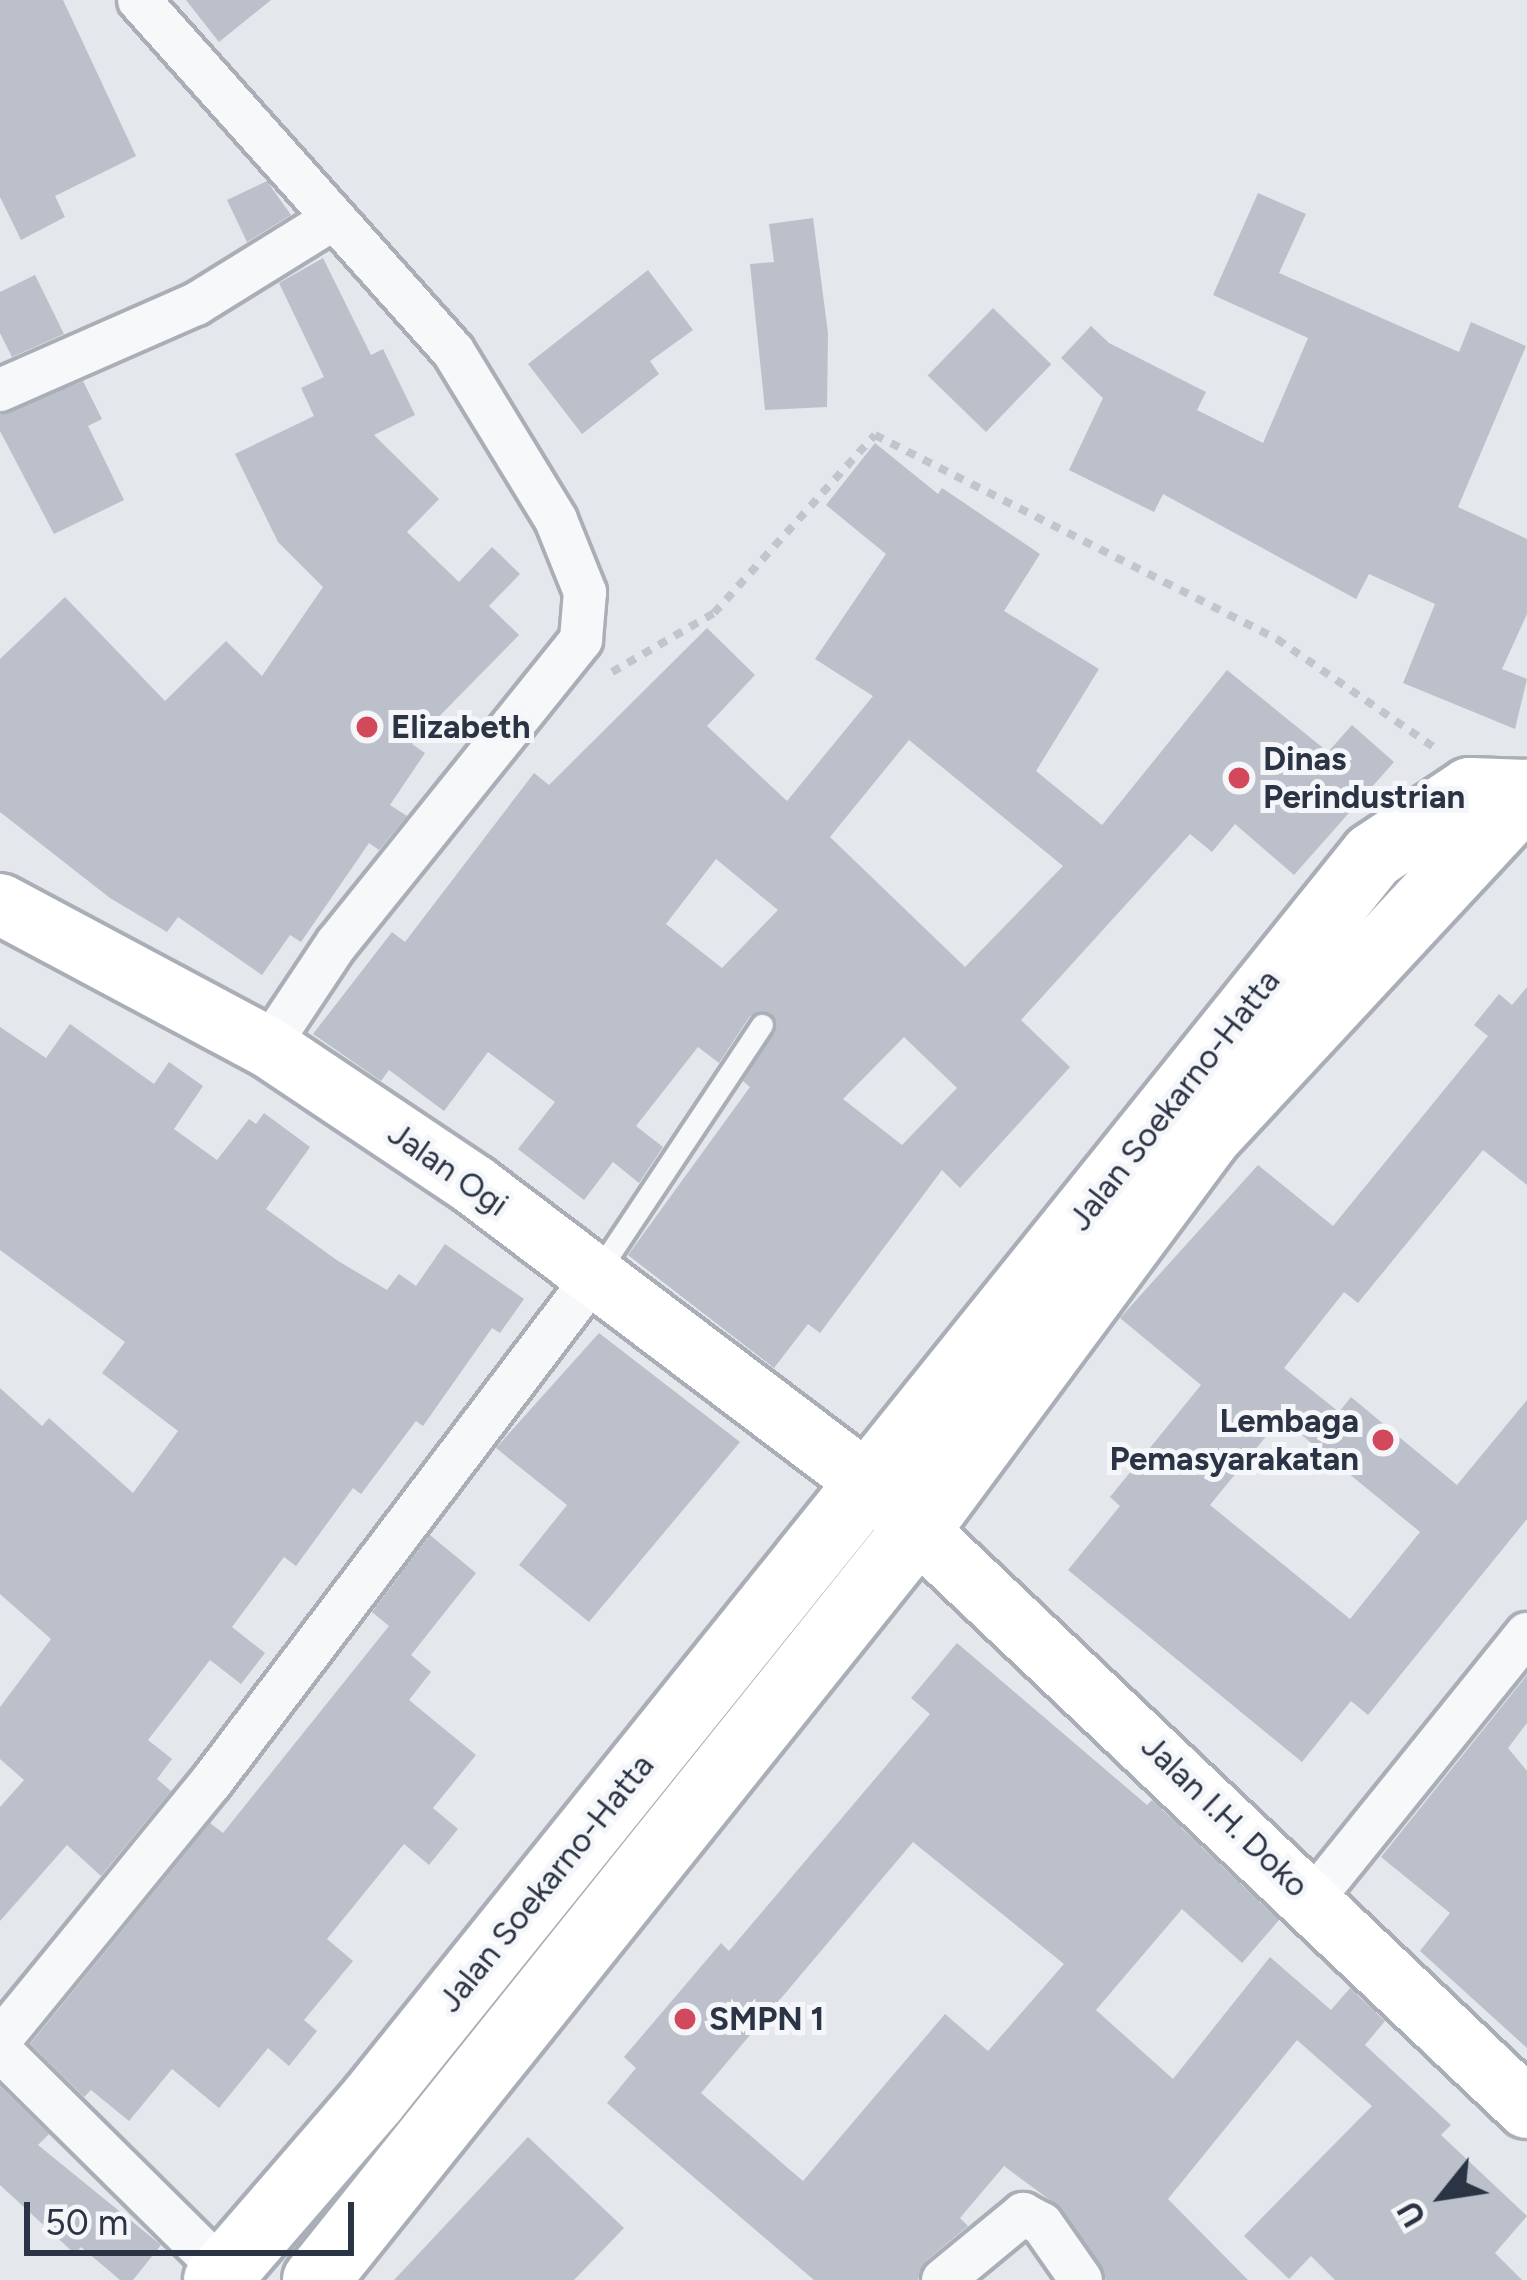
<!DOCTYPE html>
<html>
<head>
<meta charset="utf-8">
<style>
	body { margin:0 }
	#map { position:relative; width:1527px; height:2280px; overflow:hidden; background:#e4e7ec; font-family:Figtree,sans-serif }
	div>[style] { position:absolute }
	.building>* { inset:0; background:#bbc0ca; transform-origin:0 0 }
	.path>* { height:8px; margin-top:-4px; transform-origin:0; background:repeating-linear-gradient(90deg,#c2c5cb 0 9px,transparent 0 18px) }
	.roads { filter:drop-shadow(3px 0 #a9aeb7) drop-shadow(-3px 0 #a9aeb7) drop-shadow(0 3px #a9aeb7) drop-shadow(0 -3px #a9aeb7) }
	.lane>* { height:21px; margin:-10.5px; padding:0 10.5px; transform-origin:10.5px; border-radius:10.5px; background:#f7f8fa }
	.street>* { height:42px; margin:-21px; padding:0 21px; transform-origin:21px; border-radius:21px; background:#f7f8fa }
	.secondary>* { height:60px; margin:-30px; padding:0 30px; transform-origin:30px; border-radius:30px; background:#fff }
	.highway>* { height:66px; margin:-33px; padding:0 33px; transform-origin:33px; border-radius:33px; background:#fff }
	.dots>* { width:33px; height:33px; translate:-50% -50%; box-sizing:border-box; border:6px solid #f4f6f9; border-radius:50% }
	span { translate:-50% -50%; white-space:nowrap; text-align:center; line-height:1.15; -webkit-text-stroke:10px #f4f6f9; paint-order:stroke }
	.poi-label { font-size:33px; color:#2b3445; font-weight:700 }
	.left { translate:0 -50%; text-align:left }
	.right { translate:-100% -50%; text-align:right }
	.street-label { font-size:33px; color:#2b3445 }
	.north { position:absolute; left:1383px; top:2136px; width:120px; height:120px; -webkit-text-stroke:9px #f4f6f9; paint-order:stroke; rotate:240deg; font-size:33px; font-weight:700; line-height:48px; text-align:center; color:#2b3445 }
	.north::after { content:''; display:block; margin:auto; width:42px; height:54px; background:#2b3445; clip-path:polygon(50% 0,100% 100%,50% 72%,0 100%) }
	.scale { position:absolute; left:24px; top:2202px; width:330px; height:54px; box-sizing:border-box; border:6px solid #2b3445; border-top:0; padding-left:15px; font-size:36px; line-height:42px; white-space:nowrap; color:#2b3445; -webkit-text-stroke:9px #f4f6f9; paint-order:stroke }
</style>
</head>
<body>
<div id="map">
	<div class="building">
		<i style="clip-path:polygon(0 0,63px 0,136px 156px,55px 196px,65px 217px,21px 240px,0 197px)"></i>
		<i style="clip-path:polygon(186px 0,271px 0,219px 42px)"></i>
		<i style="clip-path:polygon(267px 181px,291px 215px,247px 242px,227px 200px)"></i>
		<i style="clip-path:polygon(1258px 193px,1306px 214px,1279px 273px,1459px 352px,1471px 322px,1526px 346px,1458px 507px,1527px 539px,1527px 614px,1502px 669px,1527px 679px,1515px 729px,1403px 683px,1435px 604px,1369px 574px,1356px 599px,1163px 494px,1154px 512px,1069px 470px,1103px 398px,1061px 358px,1091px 326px,1109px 343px,1206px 392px,1197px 410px,1263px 443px,1308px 338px,1213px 295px)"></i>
		<i style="clip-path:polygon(813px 218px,828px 333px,827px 407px,765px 410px,750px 264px,774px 262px,769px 224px)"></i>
		<i style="clip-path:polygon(323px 258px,371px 355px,383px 349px,415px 415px,374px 435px,439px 499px,407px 532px,459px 582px,492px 547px,520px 574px,489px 606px,519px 635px,412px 744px,425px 753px,390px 805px,407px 816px,379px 850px,369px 843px,301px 942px,290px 935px,262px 975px,178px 917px,167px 932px,110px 898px,0 812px,0 659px,65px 597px,165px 701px,226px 641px,262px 676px,323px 587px,278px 542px,235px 454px,314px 416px,301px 388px,324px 377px,279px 283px)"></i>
		<i style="clip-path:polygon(648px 270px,693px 330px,650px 361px,659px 374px,582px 434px,528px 364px)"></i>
		<i style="clip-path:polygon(35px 275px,64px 334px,12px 357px,0 333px,0 292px)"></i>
		<i style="left:993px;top:308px;width:81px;height:94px;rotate:44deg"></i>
		<i style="clip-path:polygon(83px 381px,102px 419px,88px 426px,124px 500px,54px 534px,0 431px,0 415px)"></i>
		<i style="clip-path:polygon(evenodd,875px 443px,938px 494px,942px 488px,1040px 554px,1004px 611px,1099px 669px,1036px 771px,1102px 825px,1227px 670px,1328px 752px,1352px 725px,1394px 762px,1294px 875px,1235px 824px,1212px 852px,1190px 834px,1021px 1020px,1070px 1067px,960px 1188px,942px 1170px,820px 1333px,808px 1324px,774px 1368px,628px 1255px,750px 1087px,743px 1081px,775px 1032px,771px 1013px,750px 1016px,719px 1063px,698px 1047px,636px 1126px,663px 1147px,639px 1183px,613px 1162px,584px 1200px,518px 1149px,555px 1102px,488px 1052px,444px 1111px,389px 1070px,381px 1081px,313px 1034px,392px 932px,405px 942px,534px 773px,549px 785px,707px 628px,755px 675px,707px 726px,787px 801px,873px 696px,815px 659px,886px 554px,826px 505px,875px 443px,909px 740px,1063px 866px,965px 967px,830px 837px,909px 740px,875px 443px,716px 859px,778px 910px,722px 968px,666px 924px,716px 859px,875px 443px,904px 1037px,957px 1088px,902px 1145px,843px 1099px,904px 1037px)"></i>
		<i style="clip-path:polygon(evenodd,1527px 987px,1527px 1185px,1483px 1150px,1358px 1303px,1344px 1292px,1284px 1368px,1339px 1412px,1351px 1397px,1457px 1485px,1527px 1400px,1527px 1519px,1368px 1715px,1351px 1701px,1302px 1762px,1068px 1570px,1120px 1506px,1110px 1497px,1201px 1385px,1120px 1318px,1258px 1165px,1333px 1226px,1488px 1036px,1474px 1025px,1499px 994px,1512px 1005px,1527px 987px,1281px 1418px,1420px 1532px,1350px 1619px,1210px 1505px,1281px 1418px)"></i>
		<i style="clip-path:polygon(70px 1024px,154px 1084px,169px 1062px,203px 1086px,174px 1129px,217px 1160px,249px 1119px,256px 1124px,264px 1113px,310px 1147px,266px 1209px,338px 1261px,387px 1290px,399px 1274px,416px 1286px,445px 1244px,524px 1299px,500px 1333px,492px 1328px,423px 1426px,416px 1421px,361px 1494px,353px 1488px,296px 1566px,284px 1557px,232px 1627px,265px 1653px,241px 1684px,210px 1660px,148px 1740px,172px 1759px,157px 1779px,171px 1791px,101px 1876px,67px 1845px,0 1921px,0 1807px,24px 1780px,0 1759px,0 1707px,51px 1639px,0 1594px,0 1388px,42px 1426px,49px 1418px,133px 1493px,178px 1431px,102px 1373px,125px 1342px,0 1250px,0 1027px,46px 1058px)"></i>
		<i style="clip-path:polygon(599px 1333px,740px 1442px,589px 1622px,519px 1565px,567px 1505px,496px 1448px)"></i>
		<i style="clip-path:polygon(430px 1535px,476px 1573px,411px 1655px,431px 1672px,409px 1700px,476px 1755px,433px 1808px,458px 1829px,429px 1865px,404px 1844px,327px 1939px,353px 1961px,304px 2020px,317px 2031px,289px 2066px,268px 2048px,219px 2108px,172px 2069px,129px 2121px,91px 2090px,84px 2097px,30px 2044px,210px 1823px,223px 1833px,389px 1626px,372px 1612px)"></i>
		<i style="clip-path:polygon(evenodd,957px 1643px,1147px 1805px,1152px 1800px,1279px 1920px,1242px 1963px,1182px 1909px,1096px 2010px,1173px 2079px,1270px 1957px,1331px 2010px,1350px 1988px,1385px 2021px,1365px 2045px,1451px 2125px,1441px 2135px,1527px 2216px,1495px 2253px,1522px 2280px,1335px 2280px,1311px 2256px,1289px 2279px,1244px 2236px,1372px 2106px,1297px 2040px,1168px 2199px,1248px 2280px,1106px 2280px,1062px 2209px,1004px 2166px,960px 2218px,968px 2226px,927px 2260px,918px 2280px,814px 2280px,607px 2103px,636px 2068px,624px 2057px,721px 1943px,729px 1951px,930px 1714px,911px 1698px,957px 1643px,913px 1842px,1064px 1964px,988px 2051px,945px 2014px,803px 2181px,701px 2093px,913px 1842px)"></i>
		<i style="clip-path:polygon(1527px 1675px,1527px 1723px,1508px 1748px,1527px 1771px,1527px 2048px,1420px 1951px,1450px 1913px,1381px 1857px)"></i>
		<i style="clip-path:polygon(0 2086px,49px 2134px,38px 2145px,161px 2245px,133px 2280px,120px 2280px,81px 2247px,75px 2254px,0 2185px)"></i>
		<i style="clip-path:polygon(528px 2137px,624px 2228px,574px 2280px,394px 2280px)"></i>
	</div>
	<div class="path">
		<i style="left:612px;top:672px;width:118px;rotate:-30deg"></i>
		<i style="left:714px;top:613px;width:240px;rotate:-47.9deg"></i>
		<i style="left:875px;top:435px;width:451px;rotate:26.9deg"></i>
		<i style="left:1277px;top:639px;width:196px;rotate:34.6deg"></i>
	</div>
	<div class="roads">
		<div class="lane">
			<i style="left:597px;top:1273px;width:298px;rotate:-56.4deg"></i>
		</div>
		<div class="street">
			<i style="left:139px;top:0;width:471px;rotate:48.2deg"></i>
			<i style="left:453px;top:351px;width:198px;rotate:58.6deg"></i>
			<i style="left:556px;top:520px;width:78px;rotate:68.1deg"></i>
			<i style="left:585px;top:592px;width:48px;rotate:94.8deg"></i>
			<i style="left:581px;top:640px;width:389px;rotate:128.8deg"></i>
			<i style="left:337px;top:943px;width:125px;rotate:123.6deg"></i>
			<i style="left:0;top:390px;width:214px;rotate:-23.7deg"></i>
			<i style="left:196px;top:304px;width:161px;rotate:-31.8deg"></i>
			<i style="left:1312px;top:1900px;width:342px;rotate:-51.1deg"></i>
			<i style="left:0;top:2040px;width:335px;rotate:-50.7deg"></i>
			<i style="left:212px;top:1781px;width:636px;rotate:-52.86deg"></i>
			<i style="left:0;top:2050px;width:315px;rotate:44.7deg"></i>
			<i style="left:943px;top:2280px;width:104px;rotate:-39.5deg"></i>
			<i style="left:1023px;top:2214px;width:21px;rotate:28deg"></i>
			<i style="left:1042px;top:2224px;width:68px;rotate:55.1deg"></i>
		</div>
		<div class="secondary">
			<i style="left:0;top:904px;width:304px;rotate:28.1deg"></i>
			<i style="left:268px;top:1047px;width:248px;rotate:33.8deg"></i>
			<i style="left:474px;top:1185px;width:491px;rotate:37.1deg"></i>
			<i style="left:866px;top:1481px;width:911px;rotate:43.49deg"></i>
		</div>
		<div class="highway">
			<i style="left:217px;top:2280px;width:237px;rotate:-49.1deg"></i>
			<i style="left:372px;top:2101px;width:1598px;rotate:-51.2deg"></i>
			<i style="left:1373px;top:856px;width:117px;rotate:-33.8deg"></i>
			<i style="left:1470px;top:791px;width:57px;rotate:2deg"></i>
			<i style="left:316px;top:2280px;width:968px;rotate:-51.33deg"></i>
			<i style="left:921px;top:1524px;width:481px;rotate:-53.5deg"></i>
			<i style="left:1207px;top:1137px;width:470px;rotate:-47.1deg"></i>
		</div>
	</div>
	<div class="dots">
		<i style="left:367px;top:727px;background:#d1495b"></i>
		<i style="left:1239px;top:778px;background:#d1495b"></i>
		<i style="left:1383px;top:1440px;background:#d1495b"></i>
		<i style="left:685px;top:2019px;background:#d1495b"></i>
	</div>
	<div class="poi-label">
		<span class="left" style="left:391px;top:727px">Elizabeth</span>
		<span class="left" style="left:1263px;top:778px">Dinas<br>Perindustrian</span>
		<span class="right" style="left:1359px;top:1440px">Lembaga<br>Pemasyarakatan</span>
		<span class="left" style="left:709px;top:2019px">SMPN 1</span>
	</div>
	<div class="street-label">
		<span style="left:1174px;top:1100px;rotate:-52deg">Jalan Soekarno-Hatta</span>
		<span style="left:448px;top:1169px;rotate:35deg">Jalan Ogi</span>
		<span style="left:1225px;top:1816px;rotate:44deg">Jalan I.H. Doko</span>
		<span style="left:546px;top:1883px;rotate:-51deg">Jalan Soekarno-Hatta</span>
	</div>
	<div class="north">U</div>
	<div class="scale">50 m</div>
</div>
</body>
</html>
